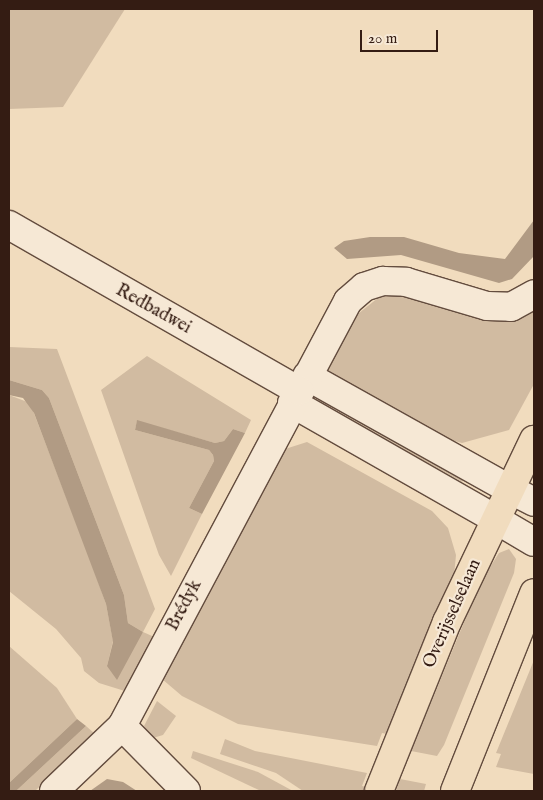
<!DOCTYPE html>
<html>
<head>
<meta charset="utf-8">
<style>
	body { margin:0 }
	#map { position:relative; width:543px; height:800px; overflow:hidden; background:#f1dcbe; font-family:"IM FELL English",serif }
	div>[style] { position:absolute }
	.green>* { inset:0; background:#d1bba1; transform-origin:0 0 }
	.water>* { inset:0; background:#b19b84 }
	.roads { filter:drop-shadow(1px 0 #634c3e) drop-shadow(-1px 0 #634c3e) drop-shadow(0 1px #634c3e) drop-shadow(0 -1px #634c3e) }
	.street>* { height:28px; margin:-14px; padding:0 14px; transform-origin:14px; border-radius:14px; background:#f6e8d5 }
	.secondary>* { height:28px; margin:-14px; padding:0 14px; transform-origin:14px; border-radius:14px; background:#f6e8d5 }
	.primary>* { height:28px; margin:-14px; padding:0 14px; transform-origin:14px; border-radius:14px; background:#f1dcbe }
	span { translate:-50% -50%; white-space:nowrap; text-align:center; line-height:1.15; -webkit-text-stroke:4.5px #f6e8d5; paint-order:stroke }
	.street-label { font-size:18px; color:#341c13 }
	.frame { position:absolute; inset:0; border:10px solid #341c13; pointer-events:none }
	.scale { position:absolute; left:360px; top:30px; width:78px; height:22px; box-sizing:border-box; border:2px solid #341c13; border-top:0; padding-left:6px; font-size:15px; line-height:18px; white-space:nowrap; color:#341c13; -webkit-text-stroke:4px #f6e8d5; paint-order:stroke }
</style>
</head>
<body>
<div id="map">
	<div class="green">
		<i style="clip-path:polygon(9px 9px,125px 9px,63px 107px,9px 109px)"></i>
		<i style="clip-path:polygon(392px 294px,534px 309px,534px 384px,509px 430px,462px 443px,423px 432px,320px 376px,354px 317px,378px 298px)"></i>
		<i style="clip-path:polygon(9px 347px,57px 349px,155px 609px,143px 632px,159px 639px,128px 692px,99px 683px,84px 671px,81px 658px,56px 629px,9px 591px,9px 395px,30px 403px,90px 559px,106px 604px,113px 641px,107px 666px,143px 632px,128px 623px,124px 595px,49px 398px,42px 390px,9px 380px)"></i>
		<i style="clip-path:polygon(147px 356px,251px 420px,245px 433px,233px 429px,224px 441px,215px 443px,137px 421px,135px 430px,209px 450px,213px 455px,214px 461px,189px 508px,202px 514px,171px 576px,159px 555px,101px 390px)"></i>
		<i style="left:322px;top:394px;width:165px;height:9px;rotate:29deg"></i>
		<i style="clip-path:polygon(307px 442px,432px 511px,448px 528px,456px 555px,454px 576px,387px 734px,382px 733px,377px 746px,238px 724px,182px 696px,162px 679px,282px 450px)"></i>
		<i style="clip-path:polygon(509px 549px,516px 559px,514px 573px,444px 745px,437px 756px,411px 751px,481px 581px,499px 553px)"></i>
		<i style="clip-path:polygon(9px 646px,57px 688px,77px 719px,9px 783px)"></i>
		<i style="clip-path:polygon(534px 660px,534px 774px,496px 767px,501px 754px,496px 753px)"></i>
		<i style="clip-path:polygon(157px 701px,176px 716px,163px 735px,153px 738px,144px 726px)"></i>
		<i style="clip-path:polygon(86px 726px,95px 734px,35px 791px,16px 791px)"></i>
		<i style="clip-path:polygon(225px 739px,255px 751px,367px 773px,362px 786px,366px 787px,364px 791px,303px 791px,276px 773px,220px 754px)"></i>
		<i style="clip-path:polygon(193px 751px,258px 772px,293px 791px,261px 791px,191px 758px)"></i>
		<i style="clip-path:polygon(400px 779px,426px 784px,424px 791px,396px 791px)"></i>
	</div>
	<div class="water">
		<i style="clip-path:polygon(534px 220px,534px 256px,512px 279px,499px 283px,401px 255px,347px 259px,334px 248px,344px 241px,370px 237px,404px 237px,459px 253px,505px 259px)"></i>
		<i style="clip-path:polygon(9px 380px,42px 390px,49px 398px,124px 595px,128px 623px,143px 632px,117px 680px,107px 666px,113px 642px,106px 604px,34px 413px,23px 398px,9px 395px)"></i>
		<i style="clip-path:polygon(137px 420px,215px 443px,224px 441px,233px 429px,245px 433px,202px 514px,189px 508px,214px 461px,213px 455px,209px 450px,135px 430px)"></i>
		<i style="clip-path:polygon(77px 719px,86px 726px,16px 791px,9px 791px,9px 783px)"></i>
		<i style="clip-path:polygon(107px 779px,123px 782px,137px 791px,90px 791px)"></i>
	</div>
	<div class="roads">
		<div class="street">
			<i style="left:307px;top:376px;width:231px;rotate:29.2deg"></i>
			<i style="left:292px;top:403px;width:234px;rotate:29.7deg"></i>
			<i style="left:122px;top:726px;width:91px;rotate:45.4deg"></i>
			<i style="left:54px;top:791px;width:94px;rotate:-43.7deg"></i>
			<i style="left:122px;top:726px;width:481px;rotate:-62deg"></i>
			<i style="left:348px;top:301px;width:21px;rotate:-41deg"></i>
			<i style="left:364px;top:287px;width:20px;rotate:-18deg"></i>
			<i style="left:383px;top:281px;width:23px;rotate:2deg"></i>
			<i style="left:406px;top:282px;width:84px;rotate:16.5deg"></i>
			<i style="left:487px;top:306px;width:24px;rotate:2deg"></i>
			<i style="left:511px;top:307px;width:26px;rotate:-29deg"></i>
		</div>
		<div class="secondary">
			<i style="left:9px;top:225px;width:334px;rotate:29.8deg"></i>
			<i style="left:509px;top:489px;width:28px;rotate:27deg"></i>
			<i style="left:495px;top:519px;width:45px;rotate:30.5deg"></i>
		</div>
		<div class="primary">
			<i style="left:379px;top:791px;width:182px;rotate:-68.1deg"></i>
			<i style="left:447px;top:622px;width:202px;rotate:-64.5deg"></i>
			<i style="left:455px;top:791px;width:213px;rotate:-68.2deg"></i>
		</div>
	</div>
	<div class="street-label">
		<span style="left:153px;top:310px;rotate:29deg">Redbadwei</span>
		<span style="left:185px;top:606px;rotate:-62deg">Brédyk</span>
		<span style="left:453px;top:614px;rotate:-66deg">Overijsselselaan</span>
	</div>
	<div class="frame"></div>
	<div class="scale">20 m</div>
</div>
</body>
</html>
